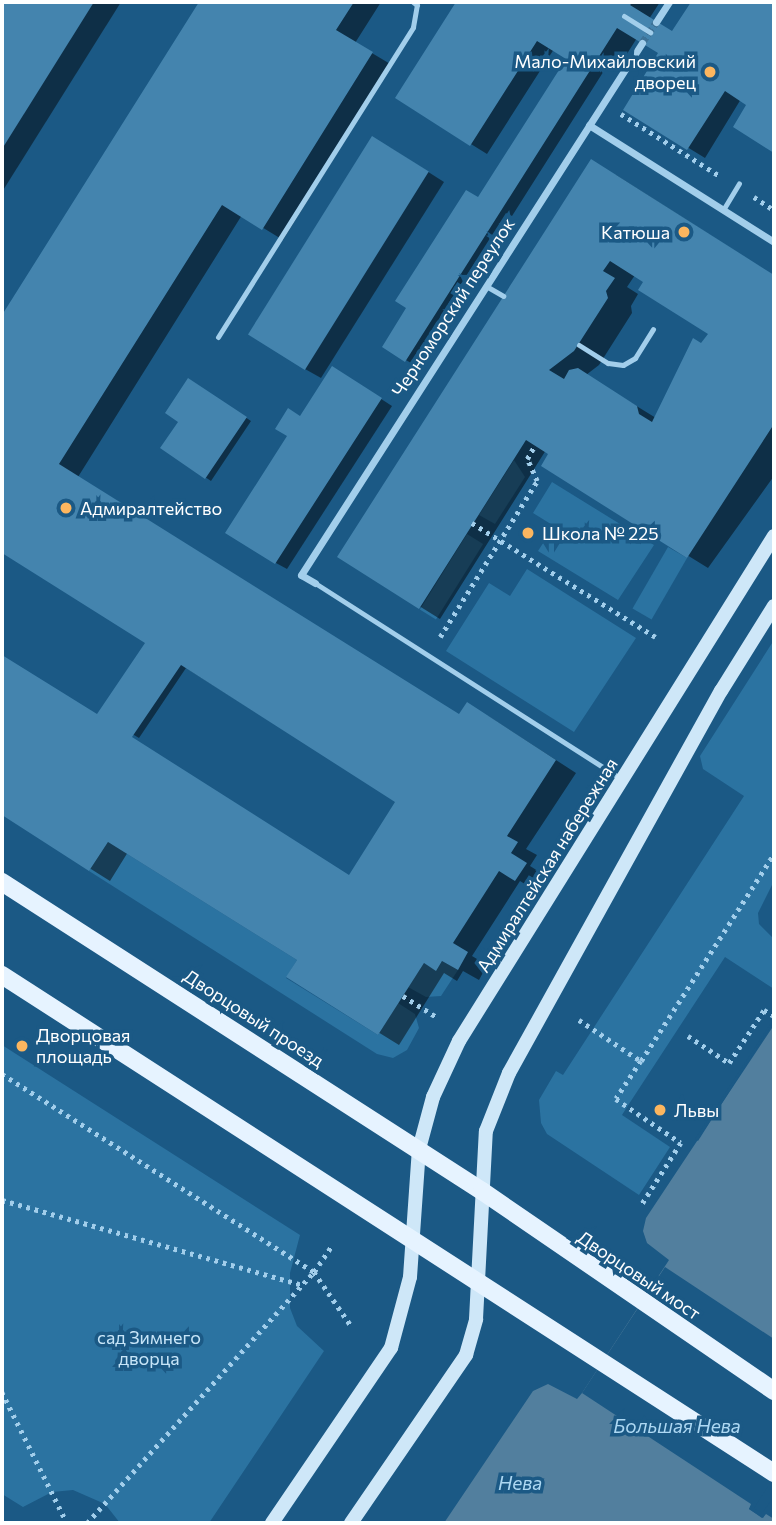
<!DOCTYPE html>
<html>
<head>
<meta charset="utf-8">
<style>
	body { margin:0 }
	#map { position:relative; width:776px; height:1525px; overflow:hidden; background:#1b5985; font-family:Commissioner,sans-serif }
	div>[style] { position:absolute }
	.green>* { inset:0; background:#2b73a1; transform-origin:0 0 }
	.water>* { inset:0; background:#527f9e }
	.pier>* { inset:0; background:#1b5985 }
	.shadow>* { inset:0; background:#0007 }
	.building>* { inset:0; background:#4484ae; transform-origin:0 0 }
	.street-tunnel>* { height:7px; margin-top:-3.5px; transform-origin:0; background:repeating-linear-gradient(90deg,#3d7297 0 7px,transparent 0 10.5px) }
	.path>* { height:4.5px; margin-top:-2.25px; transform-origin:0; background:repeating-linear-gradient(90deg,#a2ceeb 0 3.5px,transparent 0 8.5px) }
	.lane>* { height:5px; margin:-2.5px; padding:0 2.5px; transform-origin:2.5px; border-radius:2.5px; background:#a2ceeb }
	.street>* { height:7px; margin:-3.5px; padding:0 3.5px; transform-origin:3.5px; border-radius:3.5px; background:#a2ceeb }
	.secondary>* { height:14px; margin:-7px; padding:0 7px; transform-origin:7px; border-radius:7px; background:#cee7f8 }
	.primary>* { height:18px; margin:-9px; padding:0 9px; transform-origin:9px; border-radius:9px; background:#e6f3ff }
	.dots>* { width:19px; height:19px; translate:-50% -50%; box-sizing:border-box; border:4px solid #1b5985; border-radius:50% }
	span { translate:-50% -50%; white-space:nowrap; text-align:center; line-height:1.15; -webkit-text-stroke:7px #1b5985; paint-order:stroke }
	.poi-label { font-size:18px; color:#fff }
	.right { translate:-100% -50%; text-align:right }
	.left { translate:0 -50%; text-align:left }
	.street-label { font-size:18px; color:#fff }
	.park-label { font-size:18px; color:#c7e5f8 }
	.water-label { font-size:19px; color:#add8f3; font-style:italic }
	.frame { position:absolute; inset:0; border:4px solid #fff; pointer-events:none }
</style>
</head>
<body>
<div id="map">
	<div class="green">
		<i style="clip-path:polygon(514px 460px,525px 477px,495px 524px,479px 515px)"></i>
		<i style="clip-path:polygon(552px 482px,654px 545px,618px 600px,538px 551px,554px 526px,533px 513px)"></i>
		<i style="left:467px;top:534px;width:19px;height:89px;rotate:32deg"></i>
		<i style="left:668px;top:547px;width:22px;height:71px;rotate:30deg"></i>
		<i style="clip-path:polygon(527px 569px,636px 638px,574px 732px,446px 651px,489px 583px,510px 596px)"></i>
		<i style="clip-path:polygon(774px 640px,774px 881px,758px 913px,759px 924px,774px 939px,774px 989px,725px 957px,627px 1107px,622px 1115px,670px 1147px,639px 1195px,547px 1134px,541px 1123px,539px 1100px,556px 1071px,563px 1075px,744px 796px,703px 769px,700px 756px)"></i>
		<i style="clip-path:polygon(108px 842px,297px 960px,286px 978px,378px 1035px,398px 1003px,415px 1014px,419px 1028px,407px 1050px,393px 1058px,377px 1054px,89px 871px)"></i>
		<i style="clip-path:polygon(442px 961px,458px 970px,441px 996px,426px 997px,408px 987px,424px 963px,436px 970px)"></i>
		<i style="clip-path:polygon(2px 1045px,300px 1235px,290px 1273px,290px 1308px,297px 1326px,324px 1351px,209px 1523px,120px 1523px,105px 1504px,73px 1490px,52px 1492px,23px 1507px,2px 1494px)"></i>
	</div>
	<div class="water">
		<i style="clip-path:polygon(774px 1025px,774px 1471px,749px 1509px,763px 1518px,774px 1501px,774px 1523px,444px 1523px,533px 1391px,548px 1384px,577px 1399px,582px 1393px,669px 1260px,647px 1243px,643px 1231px,646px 1218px)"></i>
	</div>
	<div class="pier">
		<i style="clip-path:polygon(774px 1021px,698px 1141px,695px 1139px,771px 1023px)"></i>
		<i style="clip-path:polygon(665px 1267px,774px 1339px,774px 1477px,754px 1508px,762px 1513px,774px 1497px,774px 1519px,766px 1514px,762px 1518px,749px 1509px,751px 1504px,582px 1393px)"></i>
	</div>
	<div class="shadow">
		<i style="clip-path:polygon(2px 2px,121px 2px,2px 192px)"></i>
		<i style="clip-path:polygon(201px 2px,381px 2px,355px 43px,392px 65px,283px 240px,242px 215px,78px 477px,460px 716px,488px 716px,576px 773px,526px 849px,537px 855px,530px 866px,546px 876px,536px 891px,520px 881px,472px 956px,487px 965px,479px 980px,463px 971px,457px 981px,444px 973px,399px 1045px,289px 977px,300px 960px,128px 852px,110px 881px,2px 813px,2px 657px,350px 877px,398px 802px,186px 668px,139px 738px,99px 714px,147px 643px,2px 551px,2px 318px)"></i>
		<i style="clip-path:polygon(458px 2px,660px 2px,649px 19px,673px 33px,693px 2px,774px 2px,774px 151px,735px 126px,749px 104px,741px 99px,705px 158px,625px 109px,661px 53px,637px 38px,618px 68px,603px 60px,607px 66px,512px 216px,506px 213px,411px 363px,384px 347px,568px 59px,554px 49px,487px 154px,397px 98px)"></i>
		<i style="clip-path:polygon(389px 147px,444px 182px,321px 378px,305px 369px)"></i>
		<i style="clip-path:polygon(evenodd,616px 175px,774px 276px,774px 476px,708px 568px,543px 466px,551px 453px,546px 450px,440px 619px,339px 556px,616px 175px,635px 275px,710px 333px,656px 418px,586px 375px,599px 365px,632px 313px,631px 306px,638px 294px,627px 287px,635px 275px)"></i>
		<i style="clip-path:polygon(344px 375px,392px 406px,287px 569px,276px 563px,289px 435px)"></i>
		<i style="clip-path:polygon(189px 380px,251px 421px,211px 481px,162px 448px,180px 422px)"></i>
	</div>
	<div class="building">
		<i style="clip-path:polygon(2px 2px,94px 2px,2px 149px)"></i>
		<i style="clip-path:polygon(evenodd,199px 2px,354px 2px,336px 30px,373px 52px,262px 230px,222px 205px,59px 464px,459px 714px,467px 702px,556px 760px,507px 836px,518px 842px,511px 853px,527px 863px,515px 881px,499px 871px,453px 943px,468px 952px,458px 970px,442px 961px,436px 971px,424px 963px,378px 1035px,286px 977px,297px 960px,108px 842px,89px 871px,2px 815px,2px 655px,97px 714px,145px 643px,2px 553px,2px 315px,199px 2px,181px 665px,395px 802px,349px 875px,132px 737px,181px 665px)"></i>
		<i style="clip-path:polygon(456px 2px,633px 2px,630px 5px,672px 31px,691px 2px,774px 2px,774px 153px,733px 127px,746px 105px,725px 91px,687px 150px,623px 110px,658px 53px,617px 28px,405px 362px,382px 347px,406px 308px,395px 301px,466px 190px,478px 197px,566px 59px,537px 41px,470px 146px,395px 98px)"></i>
		<i style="left:372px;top:136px;width:67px;height:234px;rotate:32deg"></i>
		<i style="clip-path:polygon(evenodd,591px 159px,774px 275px,774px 424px,687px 558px,541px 466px,548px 454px,526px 440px,419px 609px,337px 557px,591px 159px,610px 261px,643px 282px,638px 290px,708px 334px,701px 343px,693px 338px,652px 422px,639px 414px,637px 406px,578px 368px,569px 370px,564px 379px,549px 370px,574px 351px,608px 298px,606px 291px,615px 278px,603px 271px,610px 261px)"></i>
		<i style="clip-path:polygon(332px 366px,382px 398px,275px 564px,225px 533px,287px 436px,275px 429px,288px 408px,300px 416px)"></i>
		<i style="clip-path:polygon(188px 378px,247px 417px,205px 479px,160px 448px,178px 422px,165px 413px)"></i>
	</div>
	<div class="street-tunnel">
		<i style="left:642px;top:43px;width:25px;rotate:-56deg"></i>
	</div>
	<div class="path">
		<i style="left:621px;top:114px;width:117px;rotate:32.1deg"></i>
		<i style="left:754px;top:197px;width:24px;rotate:33deg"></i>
		<i style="left:472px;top:523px;width:216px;rotate:31.8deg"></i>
		<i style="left:440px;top:637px;width:184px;rotate:-58.1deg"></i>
		<i style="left:537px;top:481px;width:24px;rotate:-114deg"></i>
		<i style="left:527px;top:459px;width:16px;rotate:-60deg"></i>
		<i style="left:403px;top:996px;width:40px;rotate:32deg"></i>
		<i style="left:579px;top:1020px;width:74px;rotate:33.5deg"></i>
		<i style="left:641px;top:1061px;width:246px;rotate:-57.3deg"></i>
		<i style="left:688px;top:1036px;width:49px;rotate:33.4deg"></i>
		<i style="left:729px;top:1063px;width:64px;rotate:-56.6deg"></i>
		<i style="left:764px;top:1010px;width:12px;rotate:31deg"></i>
		<i style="left:641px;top:1061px;width:45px;rotate:123.3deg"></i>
		<i style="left:616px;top:1099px;width:78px;rotate:34.1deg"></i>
		<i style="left:681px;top:1143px;width:75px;rotate:122.4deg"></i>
		<i style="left:2px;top:1074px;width:370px;rotate:32.4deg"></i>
		<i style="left:314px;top:1272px;width:32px;rotate:-56deg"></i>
		<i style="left:2px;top:1200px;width:312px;rotate:15.8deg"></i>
		<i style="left:2px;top:1392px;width:146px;rotate:63.6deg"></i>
		<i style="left:87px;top:1523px;width:338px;rotate:-47.9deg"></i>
		<i style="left:314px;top:1272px;width:67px;rotate:55.4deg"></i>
	</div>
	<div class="lane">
		<i style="left:624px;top:16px;width:31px;rotate:32deg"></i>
		<i style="left:723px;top:210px;width:31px;rotate:-59deg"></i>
		<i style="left:486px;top:286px;width:20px;rotate:30deg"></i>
		<i style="left:218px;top:337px;width:366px;rotate:-57.8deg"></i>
		<i style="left:413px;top:27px;width:22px;rotate:-80deg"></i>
		<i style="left:417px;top:5px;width:5px;rotate:-143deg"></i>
		<i style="left:579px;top:345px;width:34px;rotate:32deg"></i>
		<i style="left:608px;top:363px;width:15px;rotate:8deg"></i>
		<i style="left:623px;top:365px;width:14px;rotate:-30deg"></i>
		<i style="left:635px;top:358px;width:34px;rotate:-58deg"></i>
		<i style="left:315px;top:583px;width:364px;rotate:32.6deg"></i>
	</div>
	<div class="street">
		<i style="left:656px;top:22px;width:24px;rotate:-57deg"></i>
		<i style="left:589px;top:125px;width:219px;rotate:32.3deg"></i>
		<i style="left:315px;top:583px;width:16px;rotate:-150deg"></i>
		<i style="left:301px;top:575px;width:632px;rotate:-57.34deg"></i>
	</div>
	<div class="secondary">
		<i style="left:272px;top:1523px;width:212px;rotate:-55.8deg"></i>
		<i style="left:391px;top:1348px;width:73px;rotate:-75deg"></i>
		<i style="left:410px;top:1277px;width:128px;rotate:-86deg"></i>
		<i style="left:419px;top:1149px;width:54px;rotate:-74.9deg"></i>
		<i style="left:433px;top:1097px;width:62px;rotate:-65.1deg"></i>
		<i style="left:459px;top:1041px;width:595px;rotate:-58.05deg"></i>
		<i style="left:351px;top:1523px;width:204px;rotate:-55.6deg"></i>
		<i style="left:466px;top:1355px;width:37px;rotate:-74deg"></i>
		<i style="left:476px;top:1319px;width:188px;rotate:-87deg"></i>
		<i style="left:486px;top:1131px;width:62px;rotate:-68.4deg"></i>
		<i style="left:509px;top:1073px;width:437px;rotate:-61deg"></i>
		<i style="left:721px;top:691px;width:100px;rotate:-58.1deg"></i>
	</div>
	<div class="primary">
		<i style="left:2px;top:882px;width:571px;rotate:32.77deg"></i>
		<i style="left:482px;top:1191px;width:354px;rotate:34.4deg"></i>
		<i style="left:2px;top:975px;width:919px;rotate:32.83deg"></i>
	</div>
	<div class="dots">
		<i style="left:710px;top:72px;background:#fcb65f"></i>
		<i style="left:684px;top:232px;background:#fcb65f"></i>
		<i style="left:66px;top:508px;background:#fcb65f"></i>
		<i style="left:528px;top:533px;background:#fcb65f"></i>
		<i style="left:22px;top:1046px;background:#fcb65f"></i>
		<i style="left:660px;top:1110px;background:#fcb65f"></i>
	</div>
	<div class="poi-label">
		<span class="right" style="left:696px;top:72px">Мало-Михайловский<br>дворец</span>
		<span class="right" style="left:670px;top:232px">Катюша</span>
		<span class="left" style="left:80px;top:508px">Адмиралтейство</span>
		<span class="left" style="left:542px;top:533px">Школа № 225</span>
		<span class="left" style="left:36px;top:1046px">Дворцовая<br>площадь</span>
		<span class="left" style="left:674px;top:1110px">Львы</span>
	</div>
	<div class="street-label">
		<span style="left:453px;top:307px;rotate:-57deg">Черноморский переулок</span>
		<span style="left:547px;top:865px;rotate:-58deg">Адмиралтейская набережная</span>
		<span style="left:254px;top:1018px;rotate:33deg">Дворцовый проезд</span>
		<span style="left:639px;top:1275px;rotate:34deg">Дворцовый мост</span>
	</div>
	<div class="park-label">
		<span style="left:149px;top:1348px">сад Зимнего<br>дворца</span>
	</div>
	<div class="water-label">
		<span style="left:677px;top:1426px">Большая Нева</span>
		<span style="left:520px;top:1483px">Нева</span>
	</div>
	<div class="frame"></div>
</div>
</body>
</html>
